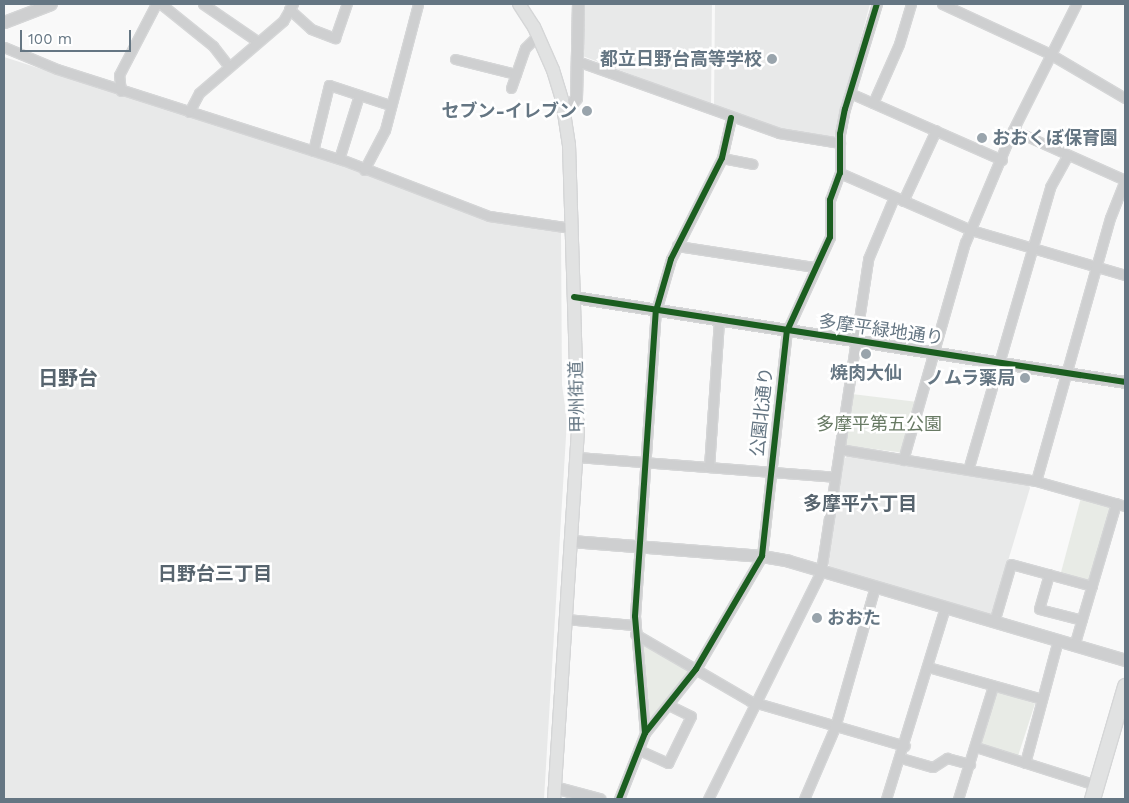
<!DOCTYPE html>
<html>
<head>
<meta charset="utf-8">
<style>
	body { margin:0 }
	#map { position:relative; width:1129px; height:803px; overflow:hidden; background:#f9f9f9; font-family:"Work Sans","Noto Sans JP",sans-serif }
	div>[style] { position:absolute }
	.built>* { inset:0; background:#e8e9e9 }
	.green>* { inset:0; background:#e8ebe6; transform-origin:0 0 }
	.roads { filter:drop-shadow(1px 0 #d5d6d7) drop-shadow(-1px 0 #d5d6d7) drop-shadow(0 1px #d5d6d7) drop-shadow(0 -1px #d5d6d7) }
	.minor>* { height:9px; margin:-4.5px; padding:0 4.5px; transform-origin:4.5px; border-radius:4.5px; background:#cecfd0 }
	.tertiary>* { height:11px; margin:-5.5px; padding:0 5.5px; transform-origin:5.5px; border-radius:5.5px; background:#cecfd0 }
	.secondary>* { height:12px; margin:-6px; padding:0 6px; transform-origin:6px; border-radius:6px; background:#e1e2e2 }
	.trunk>* { height:15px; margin:-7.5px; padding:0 7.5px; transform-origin:7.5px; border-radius:7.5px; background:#e1e2e2 }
	.cycleway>* { height:6px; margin:-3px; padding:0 3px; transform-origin:3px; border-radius:3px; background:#1b5e20 }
	.dots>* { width:14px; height:14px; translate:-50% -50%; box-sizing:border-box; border:2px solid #fff; border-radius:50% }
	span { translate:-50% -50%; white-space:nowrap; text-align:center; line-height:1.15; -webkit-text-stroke:5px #fff; paint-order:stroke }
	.poi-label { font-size:18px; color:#657683; font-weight:700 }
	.right { translate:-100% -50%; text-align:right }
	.left { translate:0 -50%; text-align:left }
	.street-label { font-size:18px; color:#657683 }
	.park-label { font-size:18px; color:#687a64 }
	.neighbourhood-label { font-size:19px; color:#57646e; font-weight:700 }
	.quarter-label { font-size:20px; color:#57646e; font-weight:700 }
	.frame { position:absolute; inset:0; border:5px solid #657683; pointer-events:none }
	.scale { position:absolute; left:20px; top:30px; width:111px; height:22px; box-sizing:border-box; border:2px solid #657683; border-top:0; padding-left:6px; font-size:15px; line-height:18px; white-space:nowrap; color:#657683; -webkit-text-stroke:4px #fff; paint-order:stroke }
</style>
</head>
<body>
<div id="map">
	<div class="built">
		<i style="clip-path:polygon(581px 4px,712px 4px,711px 105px,580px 55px)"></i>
		<i style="clip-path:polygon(715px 4px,870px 4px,834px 138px,780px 130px,714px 106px)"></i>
		<i style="clip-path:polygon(4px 57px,341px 165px,488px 220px,561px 231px,562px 385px,567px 420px,544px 799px,4px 799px)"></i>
		<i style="clip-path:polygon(849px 455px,1028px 483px,1030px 488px,991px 617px,831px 569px,828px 563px,844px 459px)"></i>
	</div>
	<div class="green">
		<i style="left:852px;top:394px;width:64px;height:52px;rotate:7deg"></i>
		<i style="left:1082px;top:494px;width:35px;height:87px;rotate:15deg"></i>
		<i style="clip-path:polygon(640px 642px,689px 670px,647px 724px)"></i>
		<i style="left:996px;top:691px;width:41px;height:57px;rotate:18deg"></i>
	</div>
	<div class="roads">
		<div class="minor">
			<i style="left:161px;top:4px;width:67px;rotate:38.9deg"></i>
			<i style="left:213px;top:46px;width:24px;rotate:52deg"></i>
			<i style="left:203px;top:4px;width:65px;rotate:34.4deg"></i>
			<i style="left:942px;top:4px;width:119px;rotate:24.8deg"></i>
			<i style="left:1050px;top:54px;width:87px;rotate:30.4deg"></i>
			<i style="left:289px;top:9px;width:30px;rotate:42deg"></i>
			<i style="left:311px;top:29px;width:26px;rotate:21deg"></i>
			<i style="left:335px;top:38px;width:36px;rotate:-71deg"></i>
			<i style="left:4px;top:47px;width:57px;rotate:22.5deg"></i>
			<i style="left:57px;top:69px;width:300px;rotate:17.7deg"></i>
			<i style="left:343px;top:160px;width:156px;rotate:21deg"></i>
			<i style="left:489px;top:216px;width:83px;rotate:8.3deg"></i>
			<i style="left:455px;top:59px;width:63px;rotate:13.8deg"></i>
			<i style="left:577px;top:61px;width:214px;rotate:19.6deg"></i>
			<i style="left:779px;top:133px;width:62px;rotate:9.3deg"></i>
			<i style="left:511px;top:88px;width:42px;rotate:-70.7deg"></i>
			<i style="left:525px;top:48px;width:18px;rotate:-45deg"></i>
			<i style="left:121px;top:91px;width:16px;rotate:-97deg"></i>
			<i style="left:119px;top:75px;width:80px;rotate:-62.5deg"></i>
			<i style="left:850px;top:93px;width:166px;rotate:23.8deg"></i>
			<i style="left:873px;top:103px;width:64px;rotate:-66.2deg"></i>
			<i style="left:899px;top:44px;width:42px;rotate:-73.3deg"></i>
			<i style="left:189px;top:112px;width:21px;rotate:-62deg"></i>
			<i style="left:199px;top:93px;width:111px;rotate:-40.6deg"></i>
			<i style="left:283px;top:21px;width:20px;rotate:-60deg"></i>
			<i style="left:1013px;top:130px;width:123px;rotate:24.1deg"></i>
			<i style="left:313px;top:151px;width:68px;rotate:-76.4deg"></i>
			<i style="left:329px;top:85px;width:64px;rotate:18.2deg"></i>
			<i style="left:722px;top:158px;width:31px;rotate:11deg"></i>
			<i style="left:339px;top:159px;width:67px;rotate:-72.6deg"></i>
			<i style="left:364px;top:170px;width:45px;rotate:-62.3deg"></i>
			<i style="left:385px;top:130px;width:130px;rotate:-75.3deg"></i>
			<i style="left:840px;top:173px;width:143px;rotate:23.5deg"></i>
			<i style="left:971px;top:230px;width:160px;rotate:16.3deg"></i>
			<i style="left:903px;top:201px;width:78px;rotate:-65.1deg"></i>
			<i style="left:677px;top:246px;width:140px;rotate:8.7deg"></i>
			<i style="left:839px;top:449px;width:200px;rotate:9.2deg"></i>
			<i style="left:1036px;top:481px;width:92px;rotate:15.7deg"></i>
			<i style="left:577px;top:457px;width:258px;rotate:4.4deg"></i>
			<i style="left:903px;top:460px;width:226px;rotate:-74.1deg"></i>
			<i style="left:965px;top:243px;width:116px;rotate:-67.2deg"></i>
			<i style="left:1010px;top:136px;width:148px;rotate:-63.4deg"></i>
			<i style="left:709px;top:467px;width:146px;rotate:-86.1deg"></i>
			<i style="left:968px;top:470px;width:295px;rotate:-73.8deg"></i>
			<i style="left:1050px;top:187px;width:37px;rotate:-61deg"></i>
			<i style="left:1036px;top:481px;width:273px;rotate:-74.3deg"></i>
			<i style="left:1110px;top:218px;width:41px;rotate:-68.5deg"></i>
			<i style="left:1049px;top:574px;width:36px;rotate:106deg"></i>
			<i style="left:1039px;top:609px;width:44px;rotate:14.3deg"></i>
			<i style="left:565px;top:619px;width:69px;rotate:5deg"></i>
			<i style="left:994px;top:622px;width:60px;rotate:-73.7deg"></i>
			<i style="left:1011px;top:564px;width:84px;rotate:15.2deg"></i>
			<i style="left:635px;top:634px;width:133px;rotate:30.2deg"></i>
			<i style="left:750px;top:701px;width:161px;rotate:16.2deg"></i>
			<i style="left:1074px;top:646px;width:149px;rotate:-73.6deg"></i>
			<i style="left:928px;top:667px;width:118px;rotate:15.7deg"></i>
			<i style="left:645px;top:733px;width:117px;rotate:-94.9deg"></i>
			<i style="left:635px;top:616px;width:306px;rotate:-86.1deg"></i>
			<i style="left:656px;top:311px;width:54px;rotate:-73.9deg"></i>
			<i style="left:671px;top:259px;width:113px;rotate:-63.2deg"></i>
			<i style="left:722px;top:158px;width:41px;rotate:-77.3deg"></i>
			<i style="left:976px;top:747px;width:126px;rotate:17.6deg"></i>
			<i style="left:639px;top:750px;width:32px;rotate:24deg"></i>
			<i style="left:668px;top:763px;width:52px;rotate:-63.9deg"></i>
			<i style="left:691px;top:716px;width:25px;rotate:-154deg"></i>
			<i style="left:901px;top:758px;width:33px;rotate:16deg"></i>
			<i style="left:933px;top:767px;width:17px;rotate:-33deg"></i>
			<i style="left:947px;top:758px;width:24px;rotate:15deg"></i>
			<i style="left:1025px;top:763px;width:127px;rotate:-75deg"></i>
			<i style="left:619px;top:799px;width:71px;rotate:-68.5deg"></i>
			<i style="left:645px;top:733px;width:82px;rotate:-51.4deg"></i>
			<i style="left:696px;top:669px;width:131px;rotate:-59.7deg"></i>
			<i style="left:762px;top:556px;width:226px;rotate:-83.7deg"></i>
			<i style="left:787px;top:331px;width:103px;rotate:-65.4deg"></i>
			<i style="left:830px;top:237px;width:37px;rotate:-90deg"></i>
			<i style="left:830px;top:200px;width:29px;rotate:-70deg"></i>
			<i style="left:840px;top:173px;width:39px;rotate:-90deg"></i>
			<i style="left:840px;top:134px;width:25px;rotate:-79deg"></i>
			<i style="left:845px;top:109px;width:110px;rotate:-73.1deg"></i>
			<i style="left:708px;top:799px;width:254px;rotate:-63.6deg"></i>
			<i style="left:821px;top:571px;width:316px;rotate:-81.4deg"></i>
			<i style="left:868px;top:259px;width:67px;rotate:-67.2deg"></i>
			<i style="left:804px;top:799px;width:78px;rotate:-66.7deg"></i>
			<i style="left:835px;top:727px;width:146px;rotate:-74.1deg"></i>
			<i style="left:886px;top:799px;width:201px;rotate:-72.9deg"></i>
			<i style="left:958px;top:799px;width:118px;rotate:-72.8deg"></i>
		</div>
		<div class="tertiary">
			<i style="left:4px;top:22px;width:50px;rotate:-21deg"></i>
			<i style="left:564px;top:112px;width:18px;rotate:-49deg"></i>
			<i style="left:576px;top:98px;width:94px;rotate:-88.8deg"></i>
			<i style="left:574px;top:297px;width:558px;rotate:8.77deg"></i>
			<i style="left:571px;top:541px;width:192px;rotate:4.5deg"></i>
			<i style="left:762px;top:556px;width:27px;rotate:10deg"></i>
			<i style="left:789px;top:561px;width:350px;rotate:16.4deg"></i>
			<i style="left:554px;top:787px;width:47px;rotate:14.9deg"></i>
		</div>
		<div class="secondary">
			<i style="left:519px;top:4px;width:27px;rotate:57deg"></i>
			<i style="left:534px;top:27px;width:47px;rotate:66.2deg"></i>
			<i style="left:553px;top:70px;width:31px;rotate:73deg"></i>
			<i style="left:562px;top:100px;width:46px;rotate:81.2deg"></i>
			<i style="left:569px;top:145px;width:285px;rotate:88.2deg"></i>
			<i style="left:578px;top:430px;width:370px;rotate:93.7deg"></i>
		</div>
		<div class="trunk">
			<i style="left:1092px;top:799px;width:118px;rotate:-73.7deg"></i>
		</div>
	</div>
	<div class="cycleway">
		<i style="left:574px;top:297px;width:558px;rotate:8.77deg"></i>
		<i style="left:645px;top:733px;width:117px;rotate:-94.9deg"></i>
		<i style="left:635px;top:616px;width:306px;rotate:-86.1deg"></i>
		<i style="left:656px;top:311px;width:54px;rotate:-73.9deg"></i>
		<i style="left:671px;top:259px;width:113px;rotate:-63.2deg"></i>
		<i style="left:722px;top:158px;width:41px;rotate:-77.3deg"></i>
		<i style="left:619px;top:799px;width:71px;rotate:-68.5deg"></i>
		<i style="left:645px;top:733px;width:82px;rotate:-51.4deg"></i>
		<i style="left:696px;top:669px;width:131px;rotate:-59.7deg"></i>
		<i style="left:762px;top:556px;width:226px;rotate:-83.7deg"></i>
		<i style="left:787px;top:331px;width:103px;rotate:-65.4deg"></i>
		<i style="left:830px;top:237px;width:37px;rotate:-90deg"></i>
		<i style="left:830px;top:200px;width:29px;rotate:-70deg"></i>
		<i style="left:840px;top:173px;width:39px;rotate:-90deg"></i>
		<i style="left:840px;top:134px;width:25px;rotate:-79deg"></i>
		<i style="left:845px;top:109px;width:110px;rotate:-73.1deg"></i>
	</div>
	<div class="dots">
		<i style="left:772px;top:59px;background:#99a4ac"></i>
		<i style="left:587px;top:111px;background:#99a4ac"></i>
		<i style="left:982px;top:138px;background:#99a4ac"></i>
		<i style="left:866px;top:354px;background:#99a4ac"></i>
		<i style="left:1025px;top:378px;background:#99a4ac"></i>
		<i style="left:817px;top:618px;background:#99a4ac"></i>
	</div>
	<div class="poi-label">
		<span class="right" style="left:762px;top:59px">都立日野台高等学校</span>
		<span class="right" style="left:577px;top:111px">セブン-イレブン</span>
		<span class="left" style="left:992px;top:138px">おおくぼ保育園</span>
		<span style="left:866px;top:373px">焼肉大仙</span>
		<span class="right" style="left:1015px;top:378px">ノムラ薬局</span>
		<span class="left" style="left:827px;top:618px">おおた</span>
	</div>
	<div class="street-label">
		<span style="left:881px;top:330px;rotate:8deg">多摩平緑地通り</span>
		<span style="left:577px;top:397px;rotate:-91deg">甲州街道</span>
		<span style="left:762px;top:412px;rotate:-84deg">公園北通り</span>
	</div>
	<div class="park-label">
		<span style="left:879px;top:424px">多摩平第五公園</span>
	</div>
	<div class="neighbourhood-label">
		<span style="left:860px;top:504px">多摩平六丁目</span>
		<span style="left:215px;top:574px">日野台三丁目</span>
	</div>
	<div class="quarter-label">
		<span style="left:68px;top:378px">日野台</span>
	</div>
	<div class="frame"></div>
	<div class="scale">100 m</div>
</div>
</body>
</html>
